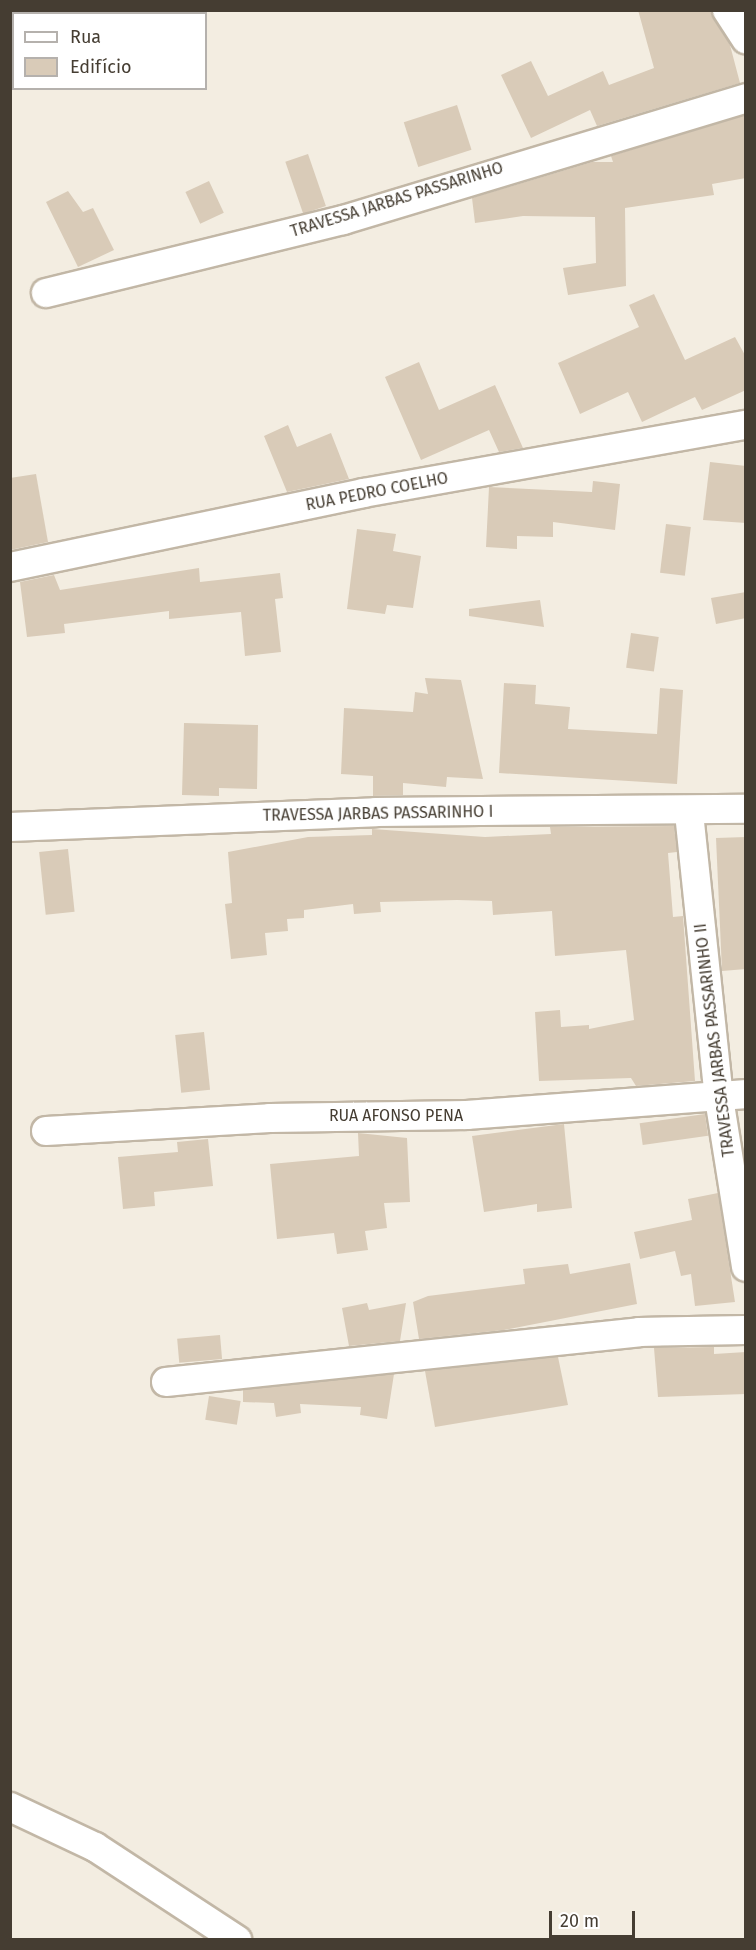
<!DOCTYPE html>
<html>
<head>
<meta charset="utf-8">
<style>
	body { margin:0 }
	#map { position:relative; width:756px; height:1950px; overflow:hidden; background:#f3ede1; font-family:"Fira Sans",sans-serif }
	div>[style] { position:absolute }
	.building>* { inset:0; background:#d9cbb8; transform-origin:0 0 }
	.roads { filter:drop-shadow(2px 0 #c2b7a6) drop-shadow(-2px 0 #c2b7a6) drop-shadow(0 2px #c2b7a6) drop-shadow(0 -2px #c2b7a6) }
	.minor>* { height:28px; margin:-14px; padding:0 14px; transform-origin:14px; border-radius:14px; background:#fff }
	span { translate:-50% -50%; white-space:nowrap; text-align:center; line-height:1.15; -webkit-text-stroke:4.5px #fff; paint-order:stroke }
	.street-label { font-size:16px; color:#453d32 }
	.frame { position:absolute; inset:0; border:12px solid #453d32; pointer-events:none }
	.legend { position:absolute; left:12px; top:12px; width:195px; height:78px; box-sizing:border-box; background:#fff; border:2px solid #b5b1ad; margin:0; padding:8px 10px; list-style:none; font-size:18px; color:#453d32 }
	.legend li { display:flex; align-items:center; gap:12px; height:30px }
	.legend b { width:30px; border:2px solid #b5b1ad }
	.scale { position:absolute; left:549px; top:1911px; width:86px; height:27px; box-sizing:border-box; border:3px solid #453d32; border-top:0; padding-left:8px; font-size:18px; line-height:21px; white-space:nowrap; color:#453d32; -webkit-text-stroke:4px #fff; paint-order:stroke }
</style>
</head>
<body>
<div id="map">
	<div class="building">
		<i style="clip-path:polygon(638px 10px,711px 10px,730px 45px,740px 83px,597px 126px,590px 110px,531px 138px,501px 75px,531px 61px,548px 96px,603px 71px,609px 85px,654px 68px)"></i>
		<i style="left:457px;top:105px;width:47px;height:56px;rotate:72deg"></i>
		<i style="clip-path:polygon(746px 115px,746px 178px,712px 184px,714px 195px,625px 208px,626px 286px,568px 295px,563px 268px,596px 263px,595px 217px,523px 216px,475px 223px,472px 198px,592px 162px,613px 162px,611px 156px)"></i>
		<i style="left:308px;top:154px;width:55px;height:24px;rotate:71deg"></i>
		<i style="left:209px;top:181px;width:35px;height:26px;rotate:65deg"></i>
		<i style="clip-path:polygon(68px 191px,83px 212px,93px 208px,114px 250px,78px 267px,46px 202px)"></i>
		<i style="clip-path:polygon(654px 294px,685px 360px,735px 337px,746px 357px,746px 390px,702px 410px,695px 397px,642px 422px,628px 392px,580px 414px,558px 363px,639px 327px,629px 305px)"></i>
		<i style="clip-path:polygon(419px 362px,439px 410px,495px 385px,523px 448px,499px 452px,489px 430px,421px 460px,385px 377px)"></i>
		<i style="clip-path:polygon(288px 425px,297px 447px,331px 433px,349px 479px,287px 492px,264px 436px)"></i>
		<i style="clip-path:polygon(710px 462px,746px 466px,746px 523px,703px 520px)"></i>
		<i style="clip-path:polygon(36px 474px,48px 542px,10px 550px,10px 478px)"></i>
		<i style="clip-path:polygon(593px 481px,620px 484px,615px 530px,553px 522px,553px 537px,517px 536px,517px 549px,486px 547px,489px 487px,592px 492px)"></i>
		<i style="left:666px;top:524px;width:25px;height:49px;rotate:7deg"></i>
		<i style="clip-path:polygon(357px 529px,396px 534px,393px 551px,421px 556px,413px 608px,387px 605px,385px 614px,347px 609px)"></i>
		<i style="clip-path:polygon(199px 568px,200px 582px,280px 573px,283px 598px,275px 599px,281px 652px,245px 656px,241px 612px,169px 619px,169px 611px,64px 624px,65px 633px,27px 637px,20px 582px,54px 575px,60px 590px)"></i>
		<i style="clip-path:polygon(746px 592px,746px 618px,716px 624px,711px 598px)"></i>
		<i style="clip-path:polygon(540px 600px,544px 627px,469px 616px,469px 609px)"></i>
		<i style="left:631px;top:633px;width:28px;height:35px;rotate:8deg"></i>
		<i style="clip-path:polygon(425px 678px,461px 680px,483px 779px,447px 777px,446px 787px,403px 783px,403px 795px,373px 796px,373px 776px,341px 774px,344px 708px,413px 712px,415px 692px,428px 694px)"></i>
		<i style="clip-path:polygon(504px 683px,536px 685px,535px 704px,570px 707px,568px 729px,657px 734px,660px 688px,683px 690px,677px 784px,499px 773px)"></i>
		<i style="clip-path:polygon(184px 723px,258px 725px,257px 789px,219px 788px,219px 796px,182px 795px)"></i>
		<i style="clip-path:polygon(674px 826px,677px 852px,668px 853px,673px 917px,683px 916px,695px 1081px,636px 1086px,631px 1078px,539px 1081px,535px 1012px,560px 1010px,561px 1027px,589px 1025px,589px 1029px,634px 1020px,626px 950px,555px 956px,552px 911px,493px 915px,492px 901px,457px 900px,380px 902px,381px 912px,354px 914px,353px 904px,304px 910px,304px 918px,287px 919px,288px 931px,265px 933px,267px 955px,231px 959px,225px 904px,232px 903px,228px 852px,308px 837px,372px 835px,372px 829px,485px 837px,551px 834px,550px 827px)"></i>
		<i style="clip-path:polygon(746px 837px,746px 969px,722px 971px,716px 838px)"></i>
		<i style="left:68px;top:849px;width:63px;height:29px;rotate:84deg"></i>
		<i style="left:204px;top:1032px;width:58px;height:29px;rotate:84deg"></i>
		<i style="left:705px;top:1114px;width:22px;height:66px;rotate:82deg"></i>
		<i style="clip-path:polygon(564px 1124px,572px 1208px,537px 1212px,537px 1204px,484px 1212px,472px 1136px)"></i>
		<i style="clip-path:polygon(358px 1133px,407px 1138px,410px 1202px,384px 1203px,387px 1228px,365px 1231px,368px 1250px,337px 1254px,334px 1233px,277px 1239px,270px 1164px,359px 1156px)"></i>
		<i style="clip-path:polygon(208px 1139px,213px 1186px,154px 1192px,155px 1206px,123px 1209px,118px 1157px,178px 1152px,177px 1142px)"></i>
		<i style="clip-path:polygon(718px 1193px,735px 1302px,695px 1306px,691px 1274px,681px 1276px,675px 1251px,640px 1259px,634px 1232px,692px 1220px,688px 1199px)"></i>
		<i style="clip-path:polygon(630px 1263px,637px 1304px,504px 1330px,419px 1339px,413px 1302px,428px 1296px,525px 1284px,523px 1269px,568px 1264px,570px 1274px)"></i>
		<i style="clip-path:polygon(367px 1303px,369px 1310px,406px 1303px,400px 1341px,349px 1346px,342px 1308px)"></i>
		<i style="left:220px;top:1335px;width:24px;height:43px;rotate:85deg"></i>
		<i style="clip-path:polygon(714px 1347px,714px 1354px,746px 1352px,746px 1394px,658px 1397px,654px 1348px)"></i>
		<i style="clip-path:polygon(558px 1357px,568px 1405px,435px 1427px,425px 1371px)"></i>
		<i style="clip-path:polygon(394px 1374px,387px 1419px,360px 1415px,361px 1407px,300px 1404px,301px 1413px,276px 1417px,274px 1403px,243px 1402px,243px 1390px)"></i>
		<i style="left:209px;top:1396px;width:32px;height:24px;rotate:9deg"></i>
	</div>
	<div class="roads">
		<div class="minor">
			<i style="left:727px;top:10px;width:35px;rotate:57deg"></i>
			<i style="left:46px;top:293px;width:306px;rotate:-13.8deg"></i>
			<i style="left:343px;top:220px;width:421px;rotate:-16.8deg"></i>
			<i style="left:10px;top:567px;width:361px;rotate:-11.8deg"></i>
			<i style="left:363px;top:493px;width:389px;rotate:-10.1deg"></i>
			<i style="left:689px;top:813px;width:287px;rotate:84deg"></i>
			<i style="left:719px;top:1098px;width:171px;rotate:80.9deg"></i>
			<i style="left:10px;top:827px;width:366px;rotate:-2.3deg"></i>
			<i style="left:376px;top:812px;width:370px;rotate:-0.5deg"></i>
			<i style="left:46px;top:1131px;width:224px;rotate:-3.3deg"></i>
			<i style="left:270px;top:1118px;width:197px;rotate:-0.9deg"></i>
			<i style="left:467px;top:1115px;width:280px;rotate:-4.3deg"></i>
			<i style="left:166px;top:1382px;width:476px;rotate:-6deg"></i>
			<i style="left:639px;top:1332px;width:107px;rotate:-1.1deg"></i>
			<i style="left:10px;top:1807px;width:94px;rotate:25.2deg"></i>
			<i style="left:95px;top:1847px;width:170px;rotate:33.2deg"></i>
		</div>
	</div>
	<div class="street-label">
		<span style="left:397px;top:200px;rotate:-17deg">TRAVESSA JARBAS PASSARINHO</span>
		<span style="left:377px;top:492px;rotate:-11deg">RUA PEDRO COELHO</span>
		<span style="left:378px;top:814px;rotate:-1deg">TRAVESSA JARBAS PASSARINHO I</span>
		<span style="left:715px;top:1040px;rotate:-97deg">TRAVESSA JARBAS PASSARINHO II</span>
		<span style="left:396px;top:1116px">RUA AFONSO PENA</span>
	</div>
	<div class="frame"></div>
	<ul class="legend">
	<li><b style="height:8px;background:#fff"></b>Rua</li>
	<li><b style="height:16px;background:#d9cbb8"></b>Edifício</li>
	</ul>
	<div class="scale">20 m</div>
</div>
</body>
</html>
